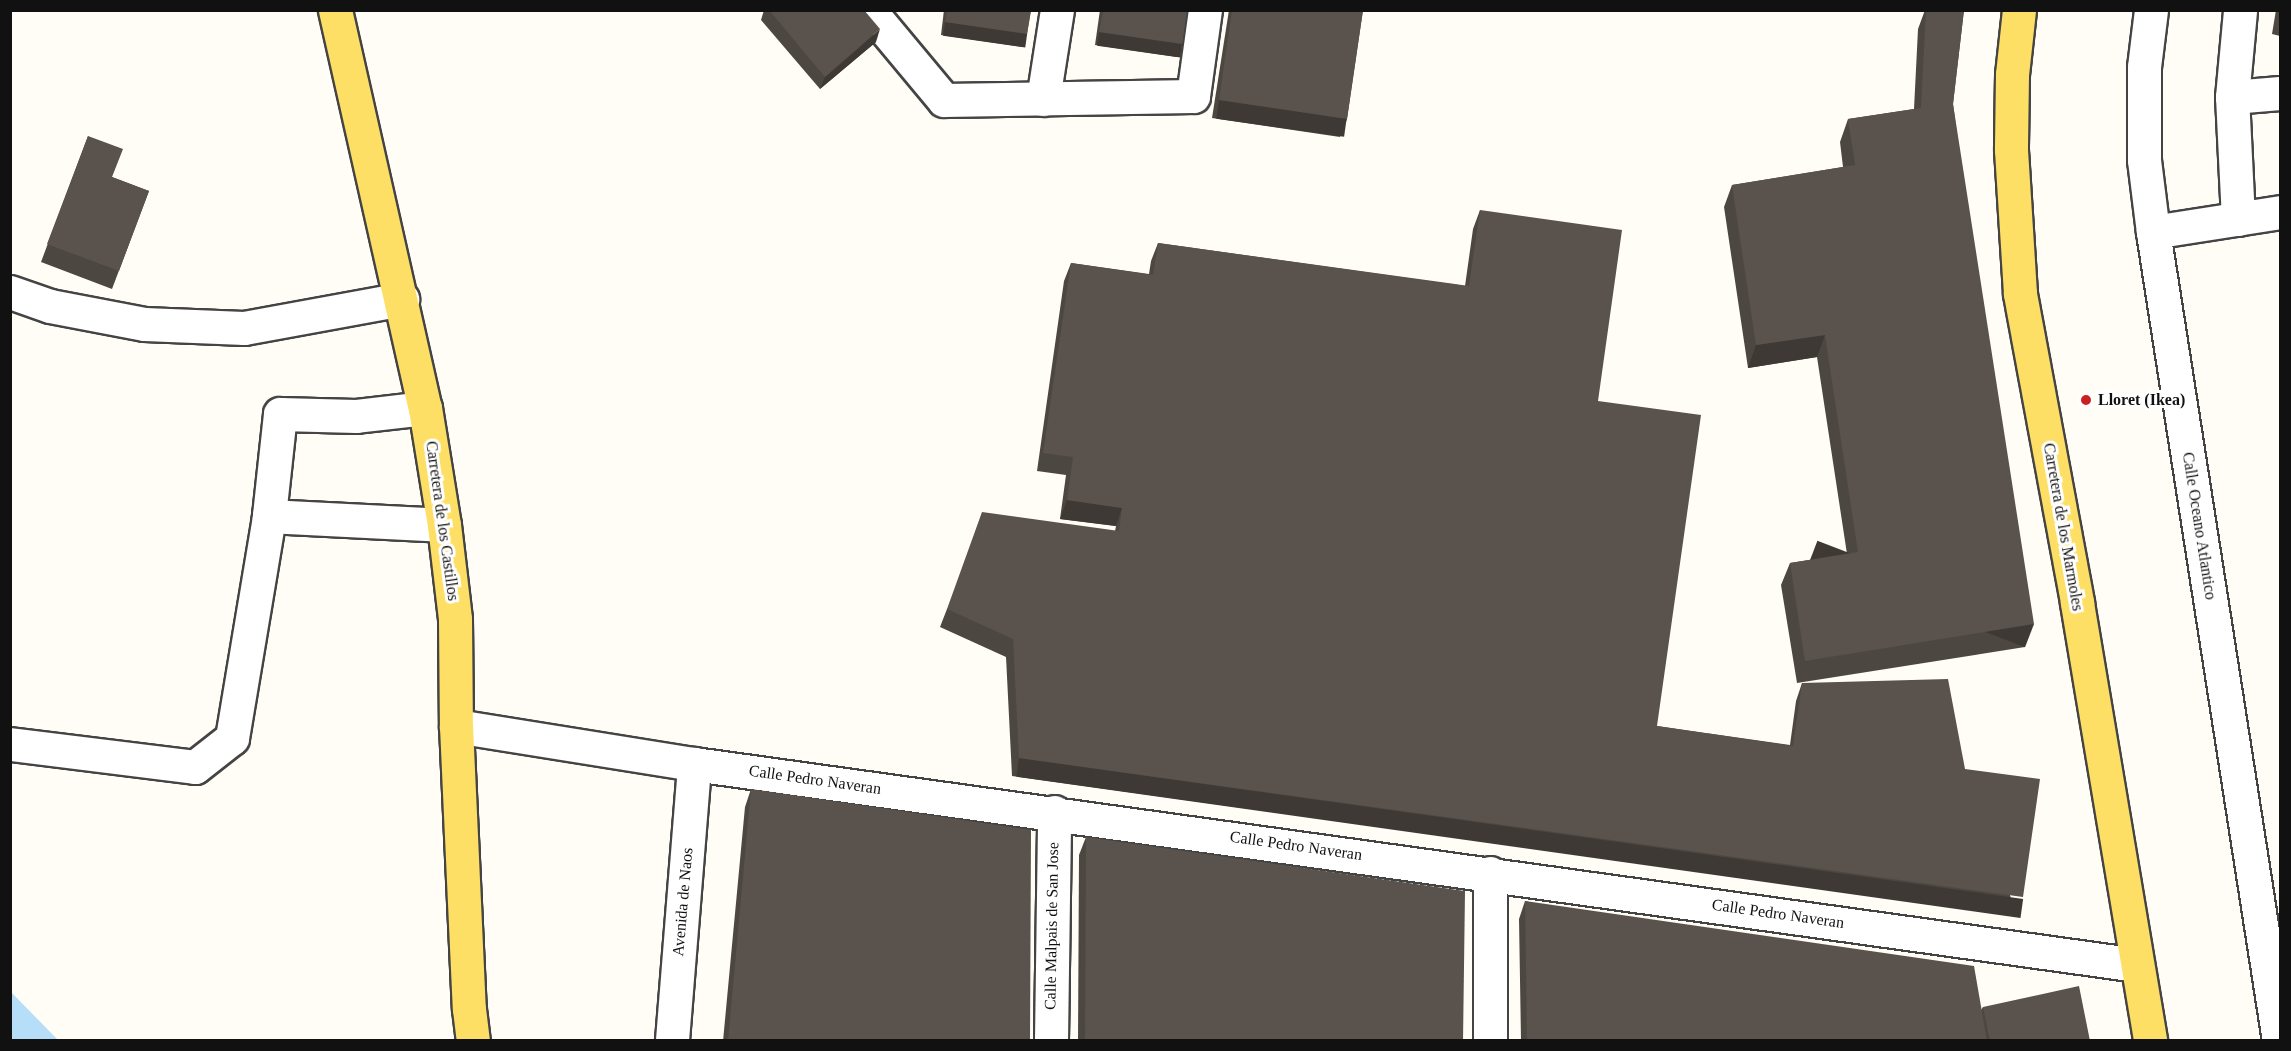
<!DOCTYPE html>
<html>
<head>
<meta charset="utf-8">
<style>
	body { margin:0 }
	#map { position:relative; width:2291px; height:1051px; overflow:hidden; background:#fffdf5; font-family:Georgia,serif }
	div>[style] { position:absolute }
	.water>* { inset:0; background:#b7def9 }
	.roads { filter:drop-shadow(2px 0 #444) drop-shadow(-2px 0 #444) drop-shadow(0 2px #444) drop-shadow(0 -2px #444) }
	.minor>* { height:33px; margin:-16.5px; padding:0 16.5px; transform-origin:16.5px; border-radius:16.5px; background:#fff }
	.major>* { height:33px; margin:-16.5px; padding:0 16.5px; transform-origin:16.5px; border-radius:16.5px; background:#fedf66 }
	.wall>* { inset:0; background:#4d4741 }
	.shaded-wall>* { inset:0; background:#3f3935; transform-origin:0 0 }
	.building>* { inset:0; background:#5a524c }
	.dots>* { width:16px; height:16px; translate:-50% -50%; box-sizing:border-box; border:3px solid #fff; border-radius:50% }
	span { translate:-50% -50%; white-space:nowrap; text-align:center; line-height:1.15; -webkit-text-stroke:6px #fff; paint-order:stroke }
	.poi-label { font-size:16px; color:#111; font-weight:700 }
	.left { translate:0 -50%; text-align:left }
	.street-label { font-size:16px; color:#111 }
	.frame { position:absolute; inset:0; border:12px solid #111; pointer-events:none }
</style>
</head>
<body>
<div id="map">
	<div class="water">
		<i style="clip-path:polygon(10px 992px,11px 992px,58px 1040px,11px 1040px)"></i>
	</div>
	<div class="roads">
		<div class="minor">
			<i style="left:869px;top:10px;width:117px;rotate:50.2deg"></i>
			<i style="left:944px;top:100px;width:249px;rotate:-0.9deg"></i>
			<i style="left:1193px;top:96px;width:87px;rotate:-82.1deg"></i>
			<i style="left:2151px;top:10px;width:57px;rotate:97deg"></i>
			<i style="left:2144px;top:67px;width:93px;rotate:90deg"></i>
			<i style="left:2144px;top:160px;width:73px;rotate:82.9deg"></i>
			<i style="left:2153px;top:232px;width:818px;rotate:81.14deg"></i>
			<i style="left:2232px;top:97px;width:48px;rotate:-4.8deg"></i>
			<i style="left:1043px;top:99px;width:90px;rotate:-81.1deg"></i>
			<i style="left:2238px;top:219px;width:122px;rotate:-92.8deg"></i>
			<i style="left:2232px;top:97px;width:87px;rotate:-84.7deg"></i>
			<i style="left:2153px;top:232px;width:129px;rotate:-8.9deg"></i>
			<i style="left:10px;top:292px;width:42px;rotate:19.3deg"></i>
			<i style="left:50px;top:306px;width:96px;rotate:10.8deg"></i>
			<i style="left:144px;top:324px;width:100px;rotate:2.3deg"></i>
			<i style="left:244px;top:328px;width:161px;rotate:-10.4deg"></i>
			<i style="left:425px;top:408px;width:69px;rotate:173.4deg"></i>
			<i style="left:356px;top:416px;width:76px;rotate:-178.5deg"></i>
			<i style="left:280px;top:414px;width:103px;rotate:96.2deg"></i>
			<i style="left:269px;top:516px;width:175px;rotate:2.9deg"></i>
			<i style="left:456px;top:726px;width:241px;rotate:9.1deg"></i>
			<i style="left:694px;top:764px;width:1457px;rotate:7.93deg"></i>
			<i style="left:10px;top:744px;width:186px;rotate:7.1deg"></i>
			<i style="left:195px;top:767px;width:47px;rotate:-38.1deg"></i>
			<i style="left:232px;top:738px;width:225px;rotate:-80.5deg"></i>
			<i style="left:672px;top:1040px;width:277px;rotate:-85.4deg"></i>
			<i style="left:1051px;top:1040px;width:228px;rotate:-89.2deg"></i>
			<i style="left:1490px;top:1040px;width:167px;rotate:-90deg"></i>
		</div>
		<div class="major">
			<i style="left:335px;top:10px;width:408px;rotate:77.3deg"></i>
			<i style="left:425px;top:408px;width:119px;rotate:80.8deg"></i>
			<i style="left:444px;top:525px;width:95px;rotate:83.3deg"></i>
			<i style="left:455px;top:619px;width:107px;rotate:89.5deg"></i>
			<i style="left:456px;top:726px;width:283px;rotate:87.4deg"></i>
			<i style="left:469px;top:1009px;width:31px;rotate:83deg"></i>
			<i style="left:2019px;top:10px;width:64px;rotate:96.2deg"></i>
			<i style="left:2012px;top:74px;width:76px;rotate:90.8deg"></i>
			<i style="left:2011px;top:150px;width:144px;rotate:86.4deg"></i>
			<i style="left:2020px;top:294px;width:314px;rotate:79.5deg"></i>
			<i style="left:2077px;top:603px;width:443px;rotate:80.5deg"></i>
		</div>
	</div>
	<div class="wall">
		<i style="clip-path:polygon(764px 10px,864px 10px,876px 42px,820px 89px,761px 20px)"></i>
		<i style="clip-path:polygon(944px 10px,1031px 10px,1027px 34px,1023px 47px,941px 35px)"></i>
		<i style="clip-path:polygon(1100px 10px,1187px 10px,1182px 44px,1177px 57px,1095px 45px)"></i>
		<i style="clip-path:polygon(1229px 10px,1363px 10px,1347px 119px,1340px 137px,1212px 118px)"></i>
		<i style="clip-path:polygon(1925px 10px,1964px 10px,1953px 104px,2025px 647px,1797px 683px,1781px 585px,1790px 563px,1847px 554px,1817px 357px,1748px 368px,1724px 207px,1732px 185px,1843px 167px,1840px 142px,1848px 119px,1914px 109px,1918px 29px)"></i>
		<i style="clip-path:polygon(2276px 10px,2280px 10px,2280px 36px,2272px 34px)"></i>
		<i style="clip-path:polygon(88px 136px,112px 177px,149px 191px,112px 289px,41px 262px)"></i>
		<i style="clip-path:polygon(1480px 210px,1598px 401px,1657px 726px,1790px 745px,1796px 701px,1802px 683px,1965px 769px,2017px 915px,1012px 776px,1006px 657px,940px 627px,947px 609px,1115px 531px,1116px 526px,1060px 519px,1066px 475px,1037px 471px,1064px 281px,1071px 263px,1149px 274px,1151px 261px,1158px 243px,1465px 286px,1473px 229px)"></i>
		<i style="clip-path:polygon(751px 789px,1030px 1041px,723px 1041px,745px 807px)"></i>
		<i style="clip-path:polygon(1086px 837px,1463px 1041px,1078px 1041px,1079px 855px)"></i>
		<i style="clip-path:polygon(1525px 901px,1981px 1010px,1983px 1007px,2090px 1041px,1521px 1041px,1519px 919px)"></i>
	</div>
	<div class="shaded-wall">
		<i style="left:945px;top:22px;width:83px;height:14px;rotate:8deg"></i>
		<i style="clip-path:polygon(880px 29px,876px 42px,820px 89px,825px 77px)"></i>
		<i style="left:1099px;top:32px;width:84px;height:14px;rotate:8deg"></i>
		<i style="left:1219px;top:100px;width:129px;height:19px;rotate:8deg"></i>
		<i style="clip-path:polygon(1825px 335px,1817px 357px,1748px 368px,1756px 345px)"></i>
		<i style="clip-path:polygon(1067px 500px,1122px 508px,1116px 526px,1060px 519px)"></i>
		<i style="left:2034px;top:624px;width:25px;height:232px;rotate:111deg"></i>
		<i style="left:1019px;top:758px;width:1014px;height:19px;rotate:8deg"></i>
	</div>
	<div class="building">
		<i style="clip-path:polygon(769px 10px,864px 10px,880px 29px,825px 77px)"></i>
		<i style="clip-path:polygon(947px 10px,1031px 10px,1027px 34px,945px 22px)"></i>
		<i style="clip-path:polygon(1103px 10px,1187px 10px,1182px 44px,1099px 32px)"></i>
		<i style="clip-path:polygon(1232px 10px,1363px 10px,1347px 119px,1219px 100px)"></i>
		<i style="clip-path:polygon(1926px 10px,1964px 10px,1953px 104px,2034px 624px,1805px 661px,1790px 563px,1858px 552px,1825px 335px,1756px 345px,1732px 185px,1855px 165px,1848px 119px,1921px 108px)"></i>
		<i style="clip-path:polygon(88px 136px,123px 149px,112px 177px,149px 191px,119px 271px,47px 244px)"></i>
		<i style="clip-path:polygon(1480px 210px,1622px 230px,1598px 401px,1701px 415px,1657px 726px,1793px 746px,1802px 683px,1948px 679px,1965px 769px,2040px 779px,2023px 897px,1019px 758px,1013px 639px,947px 609px,982px 512px,1119px 531px,1122px 508px,1067px 500px,1073px 457px,1043px 453px,1071px 263px,1153px 275px,1158px 243px,1469px 286px)"></i>
		<i style="clip-path:polygon(751px 789px,1031px 830px,1030px 1041px,728px 1041px)"></i>
		<i style="clip-path:polygon(1086px 837px,1465px 891px,1463px 1041px,1085px 1041px)"></i>
		<i style="clip-path:polygon(1525px 901px,1974px 966px,1987px 1041px,1527px 1041px)"></i>
		<i style="clip-path:polygon(2079px 986px,2090px 1041px,1990px 1041px,1983px 1007px)"></i>
	</div>
	<div class="dots">
		<i style="left:2086px;top:400px;background:#ca2021"></i>
	</div>
	<div class="poi-label">
		<span class="left" style="left:2098px;top:400px">Lloret (Ikea)</span>
	</div>
	<div class="street-label">
		<span style="left:442px;top:521px;rotate:82deg">Carretera de los Castillos</span>
		<span style="left:2199px;top:526px;rotate:81deg">Calle Oceano Atlantico</span>
		<span style="left:2063px;top:527px;rotate:80deg">Carretera de los Marmoles</span>
		<span style="left:815px;top:780px;rotate:8deg">Calle Pedro Naveran</span>
		<span style="left:1296px;top:846px;rotate:8deg">Calle Pedro Naveran</span>
		<span style="left:683px;top:902px;rotate:-85deg">Avenida de Naos</span>
		<span style="left:1778px;top:914px;rotate:8deg">Calle Pedro Naveran</span>
		<span style="left:1052px;top:926px;rotate:-89deg">Calle Malpais de San Jose</span>
	</div>
	<div class="frame"></div>
</div>
</body>
</html>
